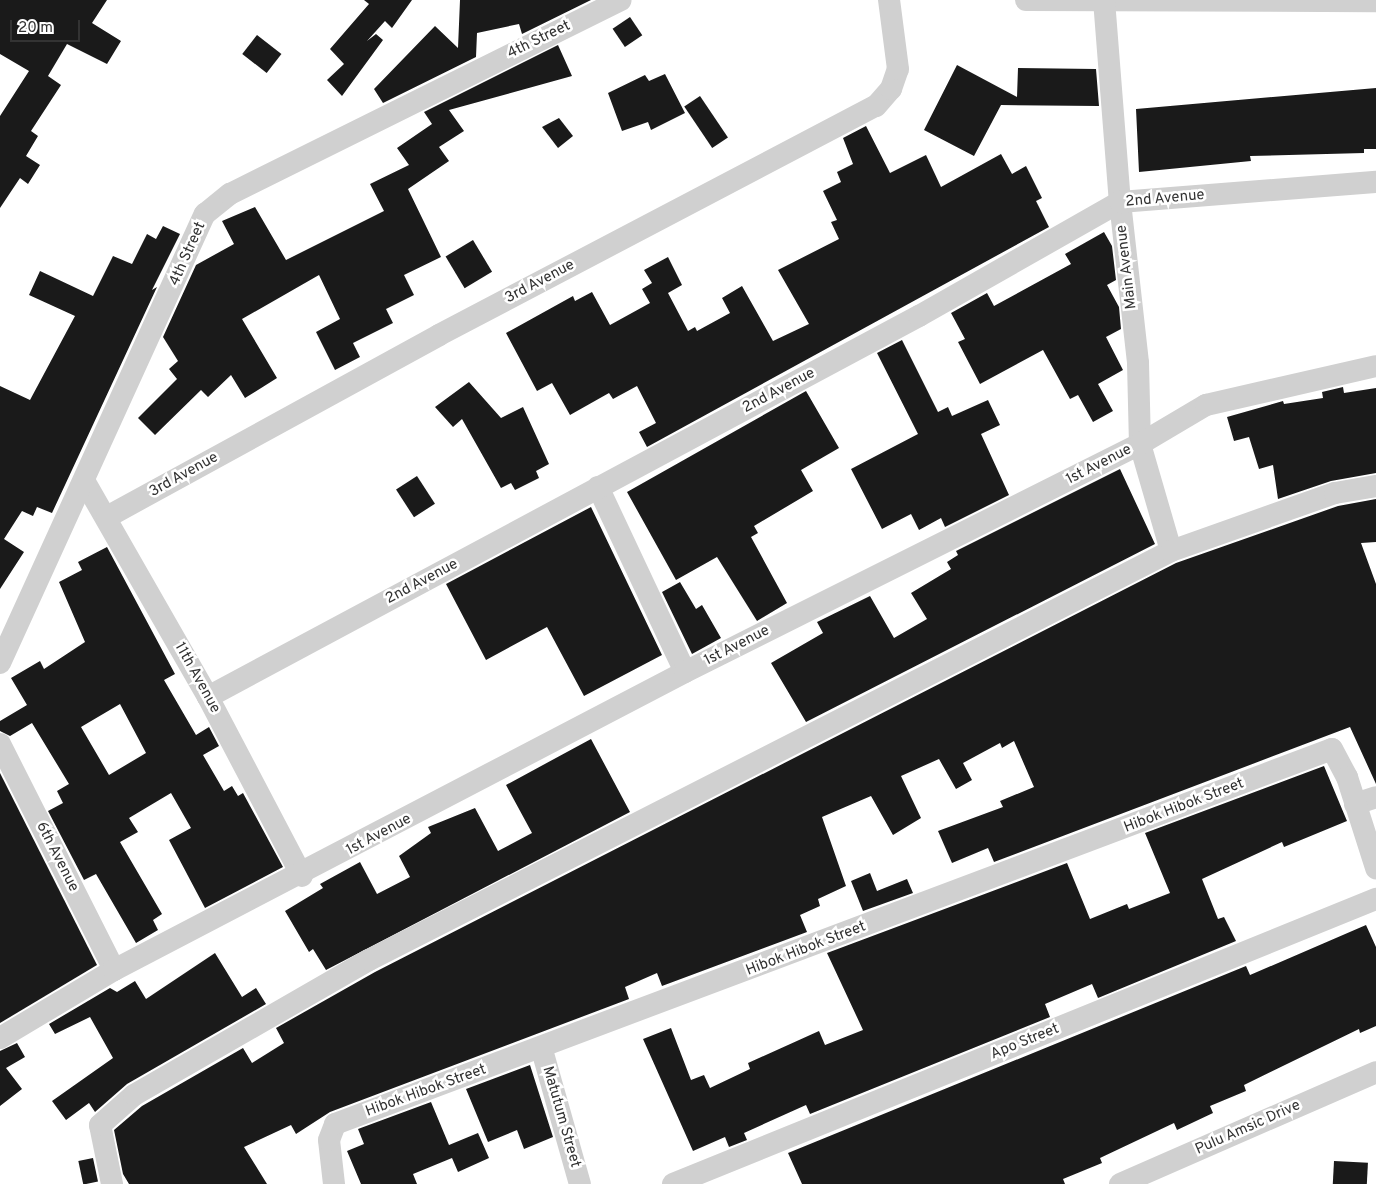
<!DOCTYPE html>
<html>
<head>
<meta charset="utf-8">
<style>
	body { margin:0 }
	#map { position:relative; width:1376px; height:1184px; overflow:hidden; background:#fff; font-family:Overpass,sans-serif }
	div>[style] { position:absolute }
	.building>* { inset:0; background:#1a1a1a; transform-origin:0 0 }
	.minor>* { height:22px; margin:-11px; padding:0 11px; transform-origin:11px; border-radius:11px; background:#d0d0d0 }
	span { translate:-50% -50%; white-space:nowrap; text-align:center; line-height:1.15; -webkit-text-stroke:5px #fff; paint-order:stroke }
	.street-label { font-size:15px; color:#333 }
	.scale { position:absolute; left:10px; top:20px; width:70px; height:22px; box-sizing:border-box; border:2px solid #333; border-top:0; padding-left:6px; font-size:15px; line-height:18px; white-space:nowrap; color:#333; -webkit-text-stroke:4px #fff; paint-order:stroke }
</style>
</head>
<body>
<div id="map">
	<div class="building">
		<i style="clip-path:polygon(0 0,107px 0,92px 23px,121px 41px,107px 64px,67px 44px,48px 76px,61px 85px,31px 131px,38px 136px,26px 156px,40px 165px,28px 184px,20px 178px,0 208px,0 116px,29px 71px,0 54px)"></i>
		<i style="clip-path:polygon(364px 0,412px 0,392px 28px,385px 21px,367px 41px,376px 34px,383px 40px,342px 96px,327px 80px,344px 64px,330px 49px,369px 4px)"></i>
		<i style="clip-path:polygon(460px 0,591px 0,522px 34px,519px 24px,477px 33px,476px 57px,383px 103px,374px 89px,435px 26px,458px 48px)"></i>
		<i style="left:630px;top:17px;width:22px;height:21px;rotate:56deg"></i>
		<i style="left:257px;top:35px;width:31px;height:24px;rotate:38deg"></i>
		<i style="clip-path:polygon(558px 45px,572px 76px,449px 110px,464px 131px,439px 147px,449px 161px,408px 189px,441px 257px,404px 275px,414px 295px,386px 309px,393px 323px,353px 343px,360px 357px,335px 370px,316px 332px,340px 319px,319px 275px,242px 319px,277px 378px,245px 398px,231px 375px,208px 397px,201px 390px,155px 435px,138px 418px,177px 379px,169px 369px,178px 361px,163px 337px,196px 265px,234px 244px,222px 221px,255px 207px,286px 260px,384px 211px,370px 184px,409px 165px,397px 148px,432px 124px,424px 112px)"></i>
		<i style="clip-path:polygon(957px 65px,1017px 97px,1018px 68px,1096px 69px,1099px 106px,1001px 105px,974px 156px,924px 130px)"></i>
		<i style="clip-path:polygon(665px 74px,685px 113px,651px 130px,648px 122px,622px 131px,608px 93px,645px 75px,649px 81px)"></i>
		<i style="clip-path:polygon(1376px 88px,1376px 149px,1364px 149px,1364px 153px,1250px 156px,1251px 161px,1139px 172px,1136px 109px)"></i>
		<i style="left:700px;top:96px;width:50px;height:19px;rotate:56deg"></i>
		<i style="clip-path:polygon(559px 118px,573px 136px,558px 148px,542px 127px)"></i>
		<i style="clip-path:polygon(866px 126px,890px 173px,926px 155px,941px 187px,1001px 154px,1012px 174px,1026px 166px,1042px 198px,1036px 201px,1049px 227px,647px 447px,639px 432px,656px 423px,637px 386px,613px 399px,609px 393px,570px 415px,552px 383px,537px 391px,506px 333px,573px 296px,575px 301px,592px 292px,610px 325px,650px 303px,642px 289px,652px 283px,644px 270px,668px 257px,682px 285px,668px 293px,688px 331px,695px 327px,697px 331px,730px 313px,722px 298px,742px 286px,773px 341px,809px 324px,778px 270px,839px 239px,831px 222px,837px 220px,823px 191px,841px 182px,837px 172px,853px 164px,843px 138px)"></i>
		<i style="clip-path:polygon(163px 226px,180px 234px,152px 290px,157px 287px,52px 513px,37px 507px,33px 516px,22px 511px,4px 539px,24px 552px,0 589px,0 386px,30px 400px,75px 316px,29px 295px,40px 271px,93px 296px,113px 256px,132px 264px,147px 234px,156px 239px)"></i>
		<i style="clip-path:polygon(1104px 232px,1112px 246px,1116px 280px,1107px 285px,1119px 307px,1121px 329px,1106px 337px,1123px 370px,1098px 384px,1113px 411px,1093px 422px,1078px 395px,1070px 399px,1043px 350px,980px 384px,958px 342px,965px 339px,951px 313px,987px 293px,994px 306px,1071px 264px,1065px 254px)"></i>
		<i style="left:473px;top:240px;width:37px;height:32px;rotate:59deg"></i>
		<i style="clip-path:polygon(902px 340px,938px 412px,948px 407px,952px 416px,988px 400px,1000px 425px,981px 434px,1009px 495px,945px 527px,941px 518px,919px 530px,911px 514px,882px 529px,851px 469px,918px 434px,877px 353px)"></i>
		<i style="clip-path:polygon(469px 382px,501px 418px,523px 407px,549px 464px,536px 471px,539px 478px,515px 490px,511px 483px,501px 488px,462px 419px,453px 427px,435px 407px)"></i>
		<i style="clip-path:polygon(1343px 387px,1344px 393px,1376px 388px,1376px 473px,1331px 481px,1278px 499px,1273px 465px,1259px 469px,1249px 437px,1234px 441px,1227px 417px,1283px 401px,1284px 404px,1323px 398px,1322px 392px)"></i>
		<i style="clip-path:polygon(806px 391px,839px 448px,801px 470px,813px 491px,754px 526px,758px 533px,751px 537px,787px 603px,757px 621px,717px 557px,676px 580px,627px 492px)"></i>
		<i style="clip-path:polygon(1120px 469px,1155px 544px,806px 722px,771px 663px,823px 633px,817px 622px,870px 596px,894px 638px,927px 619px,911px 593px,951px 569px,947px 562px,958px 555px,956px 551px)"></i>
		<i style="left:417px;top:476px;width:33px;height:25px;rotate:57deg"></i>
		<i style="clip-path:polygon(1376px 499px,1376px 542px,1361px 543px,1376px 584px,1376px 784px,1350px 727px,994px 862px,988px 848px,952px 863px,938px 831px,1003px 807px,1000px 801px,1034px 787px,1014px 741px,1002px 748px,1000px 743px,963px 763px,972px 780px,956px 789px,939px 759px,901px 776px,921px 818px,893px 835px,871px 796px,822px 817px,846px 886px,818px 899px,820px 906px,800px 915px,807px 932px,662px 986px,657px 973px,625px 987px,629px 999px,330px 1112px,296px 1134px,291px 1125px,244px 1147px,267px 1184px,129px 1184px,123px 1174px,114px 1130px,142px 1106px,243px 1048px,252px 1063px,284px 1043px,276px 1028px,375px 972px,1176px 563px,1338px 506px)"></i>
		<i style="clip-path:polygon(591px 507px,662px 655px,584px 696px,547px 627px,486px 660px,446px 584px)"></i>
		<i style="clip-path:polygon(evenodd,107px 547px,175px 674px,164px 680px,196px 735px,209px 727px,219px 746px,203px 755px,224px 791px,232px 786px,238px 796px,243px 793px,283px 867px,205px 908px,169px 840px,191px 828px,171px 793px,129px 818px,138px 832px,120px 842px,162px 914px,153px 920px,158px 930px,136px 943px,96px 874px,84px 880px,48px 811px,63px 803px,57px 791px,69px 784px,32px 723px,10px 736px,0 731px,0 721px,27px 705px,11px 678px,40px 661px,44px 669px,85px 642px,59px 582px,82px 570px,78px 562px,107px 547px,120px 704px,146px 753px,109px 775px,81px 727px,120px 704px)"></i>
		<i style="clip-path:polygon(680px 582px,696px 609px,702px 605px,721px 638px,692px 654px,662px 592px)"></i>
		<i style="clip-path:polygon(591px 739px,630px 812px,326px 970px,313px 949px,309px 952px,285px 911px,323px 888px,320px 884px,360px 862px,377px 894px,410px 877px,399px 856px,431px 833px,428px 827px,475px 808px,498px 851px,532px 833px,506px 785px)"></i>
		<i style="clip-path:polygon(1324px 766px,1347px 821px,1284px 847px,1282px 842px,1202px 879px,1218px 919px,1224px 917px,1236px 941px,1098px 998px,1092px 984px,1045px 1004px,1050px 1017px,810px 1114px,806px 1105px,744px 1133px,747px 1140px,729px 1147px,725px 1137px,693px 1151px,643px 1039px,671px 1028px,691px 1080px,704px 1075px,710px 1088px,750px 1069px,748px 1063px,819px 1031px,825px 1045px,863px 1030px,827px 953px,1067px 863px,1090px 919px,1127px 904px,1129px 909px,1170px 893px,1145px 833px)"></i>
		<i style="clip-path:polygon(0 773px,97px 965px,0 1023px)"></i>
		<i style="clip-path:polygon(870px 873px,877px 891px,907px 879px,913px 893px,863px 911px,851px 881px)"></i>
		<i style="clip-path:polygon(1366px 925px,1376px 947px,1376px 1026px,1360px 1033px,1359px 1029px,1244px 1085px,1246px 1091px,1210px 1106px,1213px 1113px,1177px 1130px,1174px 1123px,1100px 1158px,1102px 1163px,1063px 1179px,1065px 1184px,802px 1184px,788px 1153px,1246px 966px,1250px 975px)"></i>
		<i style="clip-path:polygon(215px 953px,242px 997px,256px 988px,266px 1004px,127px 1084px,95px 1112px,89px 1103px,66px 1120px,52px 1101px,113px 1058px,90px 1017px,55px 1034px,49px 1024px,110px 988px,117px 992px,135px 981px,146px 999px)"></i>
		<i style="clip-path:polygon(17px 1043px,25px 1057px,6px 1068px,22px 1089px,0 1106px,0 1051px)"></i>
		<i style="clip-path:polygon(530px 1065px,553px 1137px,524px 1149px,517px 1130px,488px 1142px,466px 1089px)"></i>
		<i style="clip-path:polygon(431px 1102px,449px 1145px,478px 1133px,489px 1158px,458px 1172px,452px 1158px,413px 1174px,417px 1184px,361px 1184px,347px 1151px,364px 1144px,358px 1129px)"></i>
		<i style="left:93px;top:1158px;width:24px;height:15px;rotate:78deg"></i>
		<i style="left:1334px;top:1161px;width:34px;height:23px;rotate:3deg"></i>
	</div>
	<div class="minor">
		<i style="left:1026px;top:0;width:350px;rotate:0.2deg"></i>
		<i style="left:1104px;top:0;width:203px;rotate:85.5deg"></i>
		<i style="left:1120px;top:202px;width:162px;rotate:83.6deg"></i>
		<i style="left:1138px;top:363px;width:81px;rotate:88.6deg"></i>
		<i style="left:1140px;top:444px;width:111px;rotate:73.8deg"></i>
		<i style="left:86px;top:484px;width:245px;rotate:60.2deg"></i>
		<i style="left:208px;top:697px;width:202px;rotate:62.3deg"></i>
		<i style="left:598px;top:487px;width:204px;rotate:64.8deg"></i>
		<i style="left:107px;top:517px;width:379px;rotate:-28.7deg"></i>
		<i style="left:439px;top:335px;width:493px;rotate:-27.7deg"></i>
		<i style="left:876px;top:106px;width:23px;rotate:-49deg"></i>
		<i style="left:891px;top:89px;width:21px;rotate:-71deg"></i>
		<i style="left:898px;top:69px;width:70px;rotate:-97.4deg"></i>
		<i style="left:0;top:663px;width:494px;rotate:-65.5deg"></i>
		<i style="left:205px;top:214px;width:32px;rotate:-39deg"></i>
		<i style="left:230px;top:194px;width:436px;rotate:-26.4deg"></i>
		<i style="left:208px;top:697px;width:807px;rotate:-28.19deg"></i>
		<i style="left:919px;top:316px;width:231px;rotate:-29.6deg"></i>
		<i style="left:1120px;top:202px;width:257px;rotate:-4.5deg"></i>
		<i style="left:0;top:744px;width:253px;rotate:63.2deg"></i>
		<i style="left:1355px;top:804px;width:22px;rotate:-18deg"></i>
		<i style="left:0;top:1038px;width:133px;rotate:-30.8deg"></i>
		<i style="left:114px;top:970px;width:644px;rotate:-27.56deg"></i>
		<i style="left:685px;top:672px;width:509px;rotate:-26.62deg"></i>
		<i style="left:1140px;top:444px;width:77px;rotate:-30.6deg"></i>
		<i style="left:1206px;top:405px;width:174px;rotate:-12.9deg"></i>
		<i style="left:542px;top:1050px;width:139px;rotate:74.2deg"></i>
		<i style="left:112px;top:1184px;width:60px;rotate:-101.5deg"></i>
		<i style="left:100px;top:1125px;width:45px;rotate:-41.4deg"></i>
		<i style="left:134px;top:1095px;width:271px;rotate:-29.9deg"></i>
		<i style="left:369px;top:960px;width:900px;rotate:-27.02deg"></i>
		<i style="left:1171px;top:551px;width:174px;rotate:-19.5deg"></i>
		<i style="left:1335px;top:493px;width:42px;rotate:-9.7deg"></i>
		<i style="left:334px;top:1184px;width:44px;rotate:-96.5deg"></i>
		<i style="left:329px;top:1140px;width:17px;rotate:-69deg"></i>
		<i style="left:335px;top:1124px;width:1065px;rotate:-20.61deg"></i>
		<i style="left:1332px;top:749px;width:32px;rotate:62deg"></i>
		<i style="left:1347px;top:777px;width:96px;rotate:72.3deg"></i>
		<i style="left:673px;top:1184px;width:759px;rotate:-22.07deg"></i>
		<i style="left:1120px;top:1184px;width:279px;rotate:-23.6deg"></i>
	</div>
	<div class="street-label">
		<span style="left:539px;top:40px;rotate:-26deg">4th Street</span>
		<span style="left:1165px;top:199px;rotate:-5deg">2nd Avenue</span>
		<span style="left:188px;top:254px;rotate:-66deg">4th Street</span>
		<span style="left:1127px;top:267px;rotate:-97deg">Main Avenue</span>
		<span style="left:540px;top:282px;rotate:-28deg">3rd Avenue</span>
		<span style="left:779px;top:391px;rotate:-28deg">2nd Avenue</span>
		<span style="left:1099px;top:465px;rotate:-27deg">1st Avenue</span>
		<span style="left:184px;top:475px;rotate:-29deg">3rd Avenue</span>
		<span style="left:422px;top:582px;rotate:-28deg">2nd Avenue</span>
		<span style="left:737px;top:646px;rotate:-27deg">1st Avenue</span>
		<span style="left:197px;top:678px;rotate:61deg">11th Avenue</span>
		<span style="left:1184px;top:806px;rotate:-21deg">Hibok Hibok Street</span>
		<span style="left:379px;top:835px;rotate:-28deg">1st Avenue</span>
		<span style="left:57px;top:857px;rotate:63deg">6th Avenue</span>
		<span style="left:806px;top:949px;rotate:-21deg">Hibok Hibok Street</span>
		<span style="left:1025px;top:1042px;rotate:-22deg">Apo Street</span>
		<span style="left:426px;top:1091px;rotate:-20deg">Hibok Hibok Street</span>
		<span style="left:561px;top:1117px;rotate:74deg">Matutum Street</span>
		<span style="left:1248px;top:1128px;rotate:-24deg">Pulu Amsic Drive</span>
	</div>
	<div class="scale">20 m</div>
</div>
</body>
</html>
